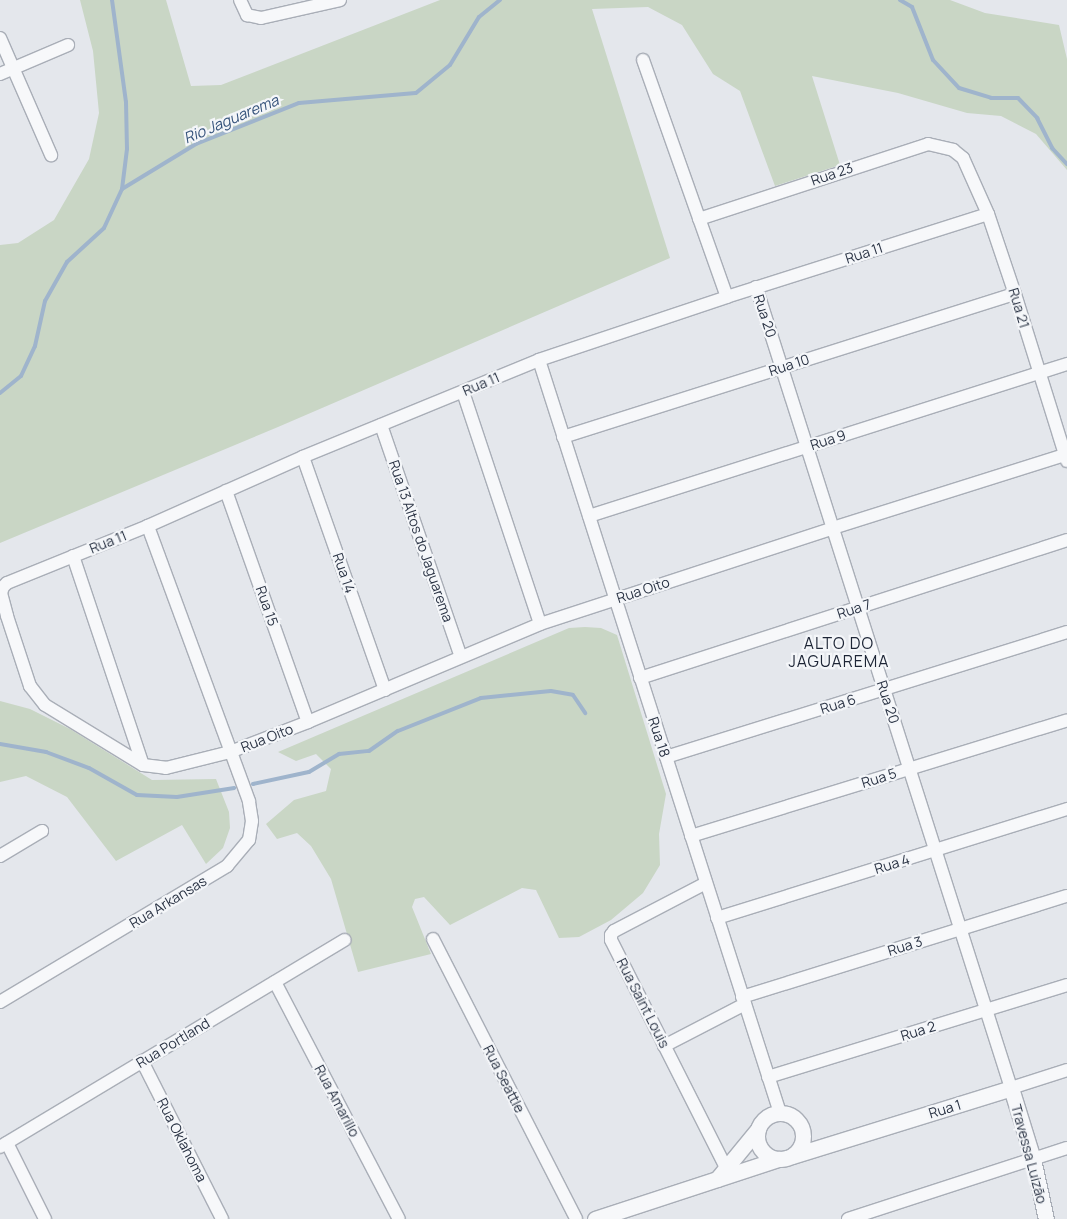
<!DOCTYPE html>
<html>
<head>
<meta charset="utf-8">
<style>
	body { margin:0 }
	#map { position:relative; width:1067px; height:1219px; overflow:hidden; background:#e4e7ec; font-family:Manrope,sans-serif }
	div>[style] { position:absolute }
	.green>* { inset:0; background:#c9d6c5 }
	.stream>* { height:4px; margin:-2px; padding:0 2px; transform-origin:2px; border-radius:2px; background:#9fb4cc }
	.roads { filter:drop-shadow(1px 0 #a9aeb7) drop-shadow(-1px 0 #a9aeb7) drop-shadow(0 1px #a9aeb7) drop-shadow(0 -1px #a9aeb7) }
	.minor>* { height:12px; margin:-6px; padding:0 6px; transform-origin:6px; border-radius:6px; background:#f7f8fa }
	.tertiary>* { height:15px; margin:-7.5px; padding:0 7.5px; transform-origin:7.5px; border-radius:7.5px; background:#f7f8fa }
	.tertiary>.ring { margin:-7.5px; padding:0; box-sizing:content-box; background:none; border:15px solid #f7f8fa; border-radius:50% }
	span { translate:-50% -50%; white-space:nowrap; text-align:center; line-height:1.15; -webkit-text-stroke:4.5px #f4f6f9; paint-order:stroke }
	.street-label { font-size:14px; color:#2b3445 }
	.water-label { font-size:15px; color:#34527a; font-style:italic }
	.quarter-label { font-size:16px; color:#1d2536; letter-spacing:1px }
</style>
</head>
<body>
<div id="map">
	<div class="green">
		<i style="clip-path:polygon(80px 0,166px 0,191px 86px,221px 85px,440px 0,950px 0,985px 13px,1059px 25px,1067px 59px,1067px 170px,1036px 134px,1001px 116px,967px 113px,898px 93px,812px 76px,840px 165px,775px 186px,740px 91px,713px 74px,682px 25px,648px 7px,592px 9px,670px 258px,278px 427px,0 543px,0 245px,18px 243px,54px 220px,89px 159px,99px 113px,93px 51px)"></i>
		<i style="clip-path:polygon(585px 627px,601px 628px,617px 635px,666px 794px,659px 834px,660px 865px,643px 893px,611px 920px,579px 937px,559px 938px,536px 890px,522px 888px,450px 925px,424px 897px,415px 899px,412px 907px,431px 954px,358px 972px,331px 879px,311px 846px,297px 833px,277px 839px,266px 824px,294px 800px,326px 791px,331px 769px,316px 754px,296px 761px,278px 752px,569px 628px)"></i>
		<i style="clip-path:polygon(0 701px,30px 709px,70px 729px,152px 780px,216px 779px,229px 812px,230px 828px,223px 848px,206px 864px,182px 825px,116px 861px,67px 797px,26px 776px,0 782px)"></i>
	</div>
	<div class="stream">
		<i style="left:112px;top:0;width:103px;rotate:82.2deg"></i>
		<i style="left:126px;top:102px;width:47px;rotate:88.8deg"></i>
		<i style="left:127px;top:149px;width:40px;rotate:97.1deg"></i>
		<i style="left:900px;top:0;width:14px;rotate:30deg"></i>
		<i style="left:912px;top:7px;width:57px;rotate:68.4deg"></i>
		<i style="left:933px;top:60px;width:38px;rotate:47deg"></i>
		<i style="left:959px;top:88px;width:34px;rotate:17deg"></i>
		<i style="left:991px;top:98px;width:27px"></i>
		<i style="left:1018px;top:98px;width:28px;rotate:46deg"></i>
		<i style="left:1037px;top:118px;width:34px;rotate:63deg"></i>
		<i style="left:1052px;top:148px;width:22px;rotate:47deg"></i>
		<i style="left:0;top:393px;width:27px;rotate:-39deg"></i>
		<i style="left:21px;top:376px;width:33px;rotate:-65deg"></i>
		<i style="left:35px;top:346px;width:46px;rotate:-77.5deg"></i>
		<i style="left:45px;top:301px;width:45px;rotate:-60.6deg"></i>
		<i style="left:67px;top:262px;width:50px;rotate:-42.6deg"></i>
		<i style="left:104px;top:228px;width:43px;rotate:-65.2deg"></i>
		<i style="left:122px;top:189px;width:87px;rotate:-31.3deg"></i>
		<i style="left:196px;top:144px;width:111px;rotate:-21.7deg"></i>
		<i style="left:299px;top:103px;width:117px;rotate:-4.9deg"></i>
		<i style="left:416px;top:93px;width:44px;rotate:-39.5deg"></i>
		<i style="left:450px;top:65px;width:56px;rotate:-58.9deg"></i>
		<i style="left:479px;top:17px;width:27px;rotate:-39deg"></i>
		<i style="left:0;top:744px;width:47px;rotate:9.9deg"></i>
		<i style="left:46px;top:752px;width:46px;rotate:20.4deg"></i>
		<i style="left:89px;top:768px;width:55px;rotate:29.4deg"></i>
		<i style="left:137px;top:795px;width:40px;rotate:2.9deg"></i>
		<i style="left:177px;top:797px;width:58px;rotate:-9deg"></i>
		<i style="left:253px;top:784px;width:57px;rotate:-12.1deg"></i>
		<i style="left:309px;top:772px;width:35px;rotate:-31deg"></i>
		<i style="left:339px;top:754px;width:30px;rotate:-6deg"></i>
		<i style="left:369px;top:751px;width:35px;rotate:-35deg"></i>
		<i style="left:398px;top:731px;width:89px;rotate:-21.7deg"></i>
		<i style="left:481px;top:698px;width:70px;rotate:-5.7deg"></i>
		<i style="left:551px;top:691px;width:22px;rotate:10deg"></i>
		<i style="left:573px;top:695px;width:22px;rotate:56deg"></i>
	</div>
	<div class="roads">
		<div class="minor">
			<i style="left:240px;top:0;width:17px;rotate:65deg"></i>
			<i style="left:247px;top:15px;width:14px;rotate:12deg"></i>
			<i style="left:261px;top:18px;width:81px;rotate:-12.8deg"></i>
			<i style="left:0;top:38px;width:128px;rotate:66.4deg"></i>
			<i style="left:643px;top:60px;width:251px;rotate:70.5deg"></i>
			<i style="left:0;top:74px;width:74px;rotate:-23.1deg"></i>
			<i style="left:988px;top:214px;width:274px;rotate:162.4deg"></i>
			<i style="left:727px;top:297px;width:198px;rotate:161.5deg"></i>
			<i style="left:539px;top:360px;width:255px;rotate:157.7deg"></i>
			<i style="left:303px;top:457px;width:170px;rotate:156deg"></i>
			<i style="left:148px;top:526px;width:152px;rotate:158deg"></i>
			<i style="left:7px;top:583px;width:6px;rotate:135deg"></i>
			<i style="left:3px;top:587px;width:6px;rotate:108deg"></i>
			<i style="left:1px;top:593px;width:24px;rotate:75deg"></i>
			<i style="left:7px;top:616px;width:74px;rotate:71.8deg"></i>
			<i style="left:30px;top:686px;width:24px;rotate:52deg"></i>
			<i style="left:45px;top:705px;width:115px;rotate:31.5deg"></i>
			<i style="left:143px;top:765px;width:23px;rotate:7deg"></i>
			<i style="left:166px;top:768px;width:66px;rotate:-14deg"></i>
			<i style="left:230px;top:752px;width:84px;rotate:-21deg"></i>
			<i style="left:308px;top:722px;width:252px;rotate:-22.9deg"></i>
			<i style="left:540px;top:624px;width:308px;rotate:-18.1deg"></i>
			<i style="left:833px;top:528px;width:245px;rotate:-17.5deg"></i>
			<i style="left:699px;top:219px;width:241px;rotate:-18.1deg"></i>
			<i style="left:928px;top:144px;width:26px;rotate:13deg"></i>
			<i style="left:953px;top:150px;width:13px;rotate:39deg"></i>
			<i style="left:963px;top:158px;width:61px;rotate:65.9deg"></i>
			<i style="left:988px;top:214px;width:84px;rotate:71.4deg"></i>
			<i style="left:1015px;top:294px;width:175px;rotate:72.7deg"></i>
			<i style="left:756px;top:287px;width:841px;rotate:72.34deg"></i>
			<i style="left:1011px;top:1088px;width:59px;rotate:-17.8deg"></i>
			<i style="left:539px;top:360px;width:791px;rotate:72.25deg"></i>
			<i style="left:463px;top:392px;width:244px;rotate:71.6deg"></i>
			<i style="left:381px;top:425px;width:245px;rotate:71deg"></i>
			<i style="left:563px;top:437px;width:474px;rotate:-17.6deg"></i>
			<i style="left:303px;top:457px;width:247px;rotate:70.6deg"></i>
			<i style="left:226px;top:491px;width:245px;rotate:70.5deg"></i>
			<i style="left:589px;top:516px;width:502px;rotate:-17.64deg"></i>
			<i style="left:73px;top:556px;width:220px;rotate:71.5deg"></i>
			<i style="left:640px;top:678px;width:449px;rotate:-17.9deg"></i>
			<i style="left:666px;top:757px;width:420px;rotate:-17.3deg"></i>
			<i style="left:691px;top:836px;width:393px;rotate:-17.1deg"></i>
			<i style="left:0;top:856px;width:49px;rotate:-30.8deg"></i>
			<i style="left:706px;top:883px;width:104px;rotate:152.4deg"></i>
			<i style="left:614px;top:931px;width:5px;rotate:127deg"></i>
			<i style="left:611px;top:935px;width:5px;rotate:90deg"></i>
			<i style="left:611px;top:940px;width:255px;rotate:63.2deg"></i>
			<i style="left:717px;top:918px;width:367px;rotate:-17.3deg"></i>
			<i style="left:433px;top:939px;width:314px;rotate:62.9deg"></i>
			<i style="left:275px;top:982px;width:267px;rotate:62.4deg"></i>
			<i style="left:742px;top:997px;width:340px;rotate:-17.3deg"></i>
			<i style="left:0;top:1002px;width:265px;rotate:-30.9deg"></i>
			<i style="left:227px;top:866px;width:34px;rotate:-50deg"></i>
			<i style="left:249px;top:840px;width:19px;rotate:-81deg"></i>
			<i style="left:252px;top:821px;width:20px;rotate:-99deg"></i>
			<i style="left:249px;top:801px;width:293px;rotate:-110.2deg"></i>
			<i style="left:664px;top:1046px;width:91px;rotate:-27.4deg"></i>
			<i style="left:142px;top:1061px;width:177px;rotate:63.1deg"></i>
			<i style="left:768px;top:1077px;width:313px;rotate:-17.1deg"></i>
			<i style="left:7px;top:1143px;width:85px;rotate:63.4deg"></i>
			<i style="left:0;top:1147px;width:402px;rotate:-31deg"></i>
			<i style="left:848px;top:1219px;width:230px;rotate:-18deg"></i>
		</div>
		<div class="tertiary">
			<i class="ring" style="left:757px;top:1113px;width:31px;height:31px"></i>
			<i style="left:792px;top:1156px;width:229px;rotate:-17.2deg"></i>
			<i style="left:1011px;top:1088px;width:74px;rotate:72.8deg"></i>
			<i style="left:1033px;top:1159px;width:61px;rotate:77.8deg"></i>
			<i style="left:717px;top:1179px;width:65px;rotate:-50.6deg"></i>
			<i style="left:595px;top:1219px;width:194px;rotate:-18.1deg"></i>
		</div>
	</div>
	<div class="street-label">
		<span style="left:832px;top:174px;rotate:-19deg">Rua 23</span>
		<span style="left:864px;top:253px;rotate:-18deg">Rua 11</span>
		<span style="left:1019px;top:308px;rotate:73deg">Rua 21</span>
		<span style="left:765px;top:316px;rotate:72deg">Rua 20</span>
		<span style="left:789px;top:365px;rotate:-18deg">Rua 10</span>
		<span style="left:481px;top:384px;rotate:-23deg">Rua 11</span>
		<span style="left:828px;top:440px;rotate:-18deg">Rua 9</span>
		<span style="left:421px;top:541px;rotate:71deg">Rua 13 Altos do Jaguarema</span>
		<span style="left:108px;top:542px;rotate:-22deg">Rua 11</span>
		<span style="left:344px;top:573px;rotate:71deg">Rua 14</span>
		<span style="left:643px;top:590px;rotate:-18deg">Rua Oito</span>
		<span style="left:267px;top:606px;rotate:71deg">Rua 15</span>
		<span style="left:854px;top:609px;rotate:-18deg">Rua 7</span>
		<span style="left:888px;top:702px;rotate:72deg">Rua 20</span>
		<span style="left:838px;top:704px;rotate:-17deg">Rua 6</span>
		<span style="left:659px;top:737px;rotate:72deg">Rua 18</span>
		<span style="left:267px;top:738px;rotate:-21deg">Rua Oito</span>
		<span style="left:879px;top:778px;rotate:-17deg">Rua 5</span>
		<span style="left:892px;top:864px;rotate:-17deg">Rua 4</span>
		<span style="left:168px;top:902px;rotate:-31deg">Rua Arkansas</span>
		<span style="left:905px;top:946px;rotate:-17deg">Rua 3</span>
		<span style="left:643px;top:1003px;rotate:63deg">Rua Saint Louis</span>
		<span style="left:918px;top:1031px;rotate:-17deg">Rua 2</span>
		<span style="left:173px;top:1043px;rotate:-31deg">Rua Portland</span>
		<span style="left:504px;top:1079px;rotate:63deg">Rua Seattle</span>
		<span style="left:337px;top:1101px;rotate:62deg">Rua Amarillo</span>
		<span style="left:945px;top:1109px;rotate:-17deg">Rua 1</span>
		<span style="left:182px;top:1140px;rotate:63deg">Rua Oklahoma</span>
		<span style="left:1029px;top:1154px;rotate:75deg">Travessa Luizão</span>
	</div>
	<div class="water-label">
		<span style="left:231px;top:119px;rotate:-23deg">Rio Jaguarema</span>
	</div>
	<div class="quarter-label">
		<span style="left:839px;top:652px">ALTO DO<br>JAGUAREMA</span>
	</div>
</div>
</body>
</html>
